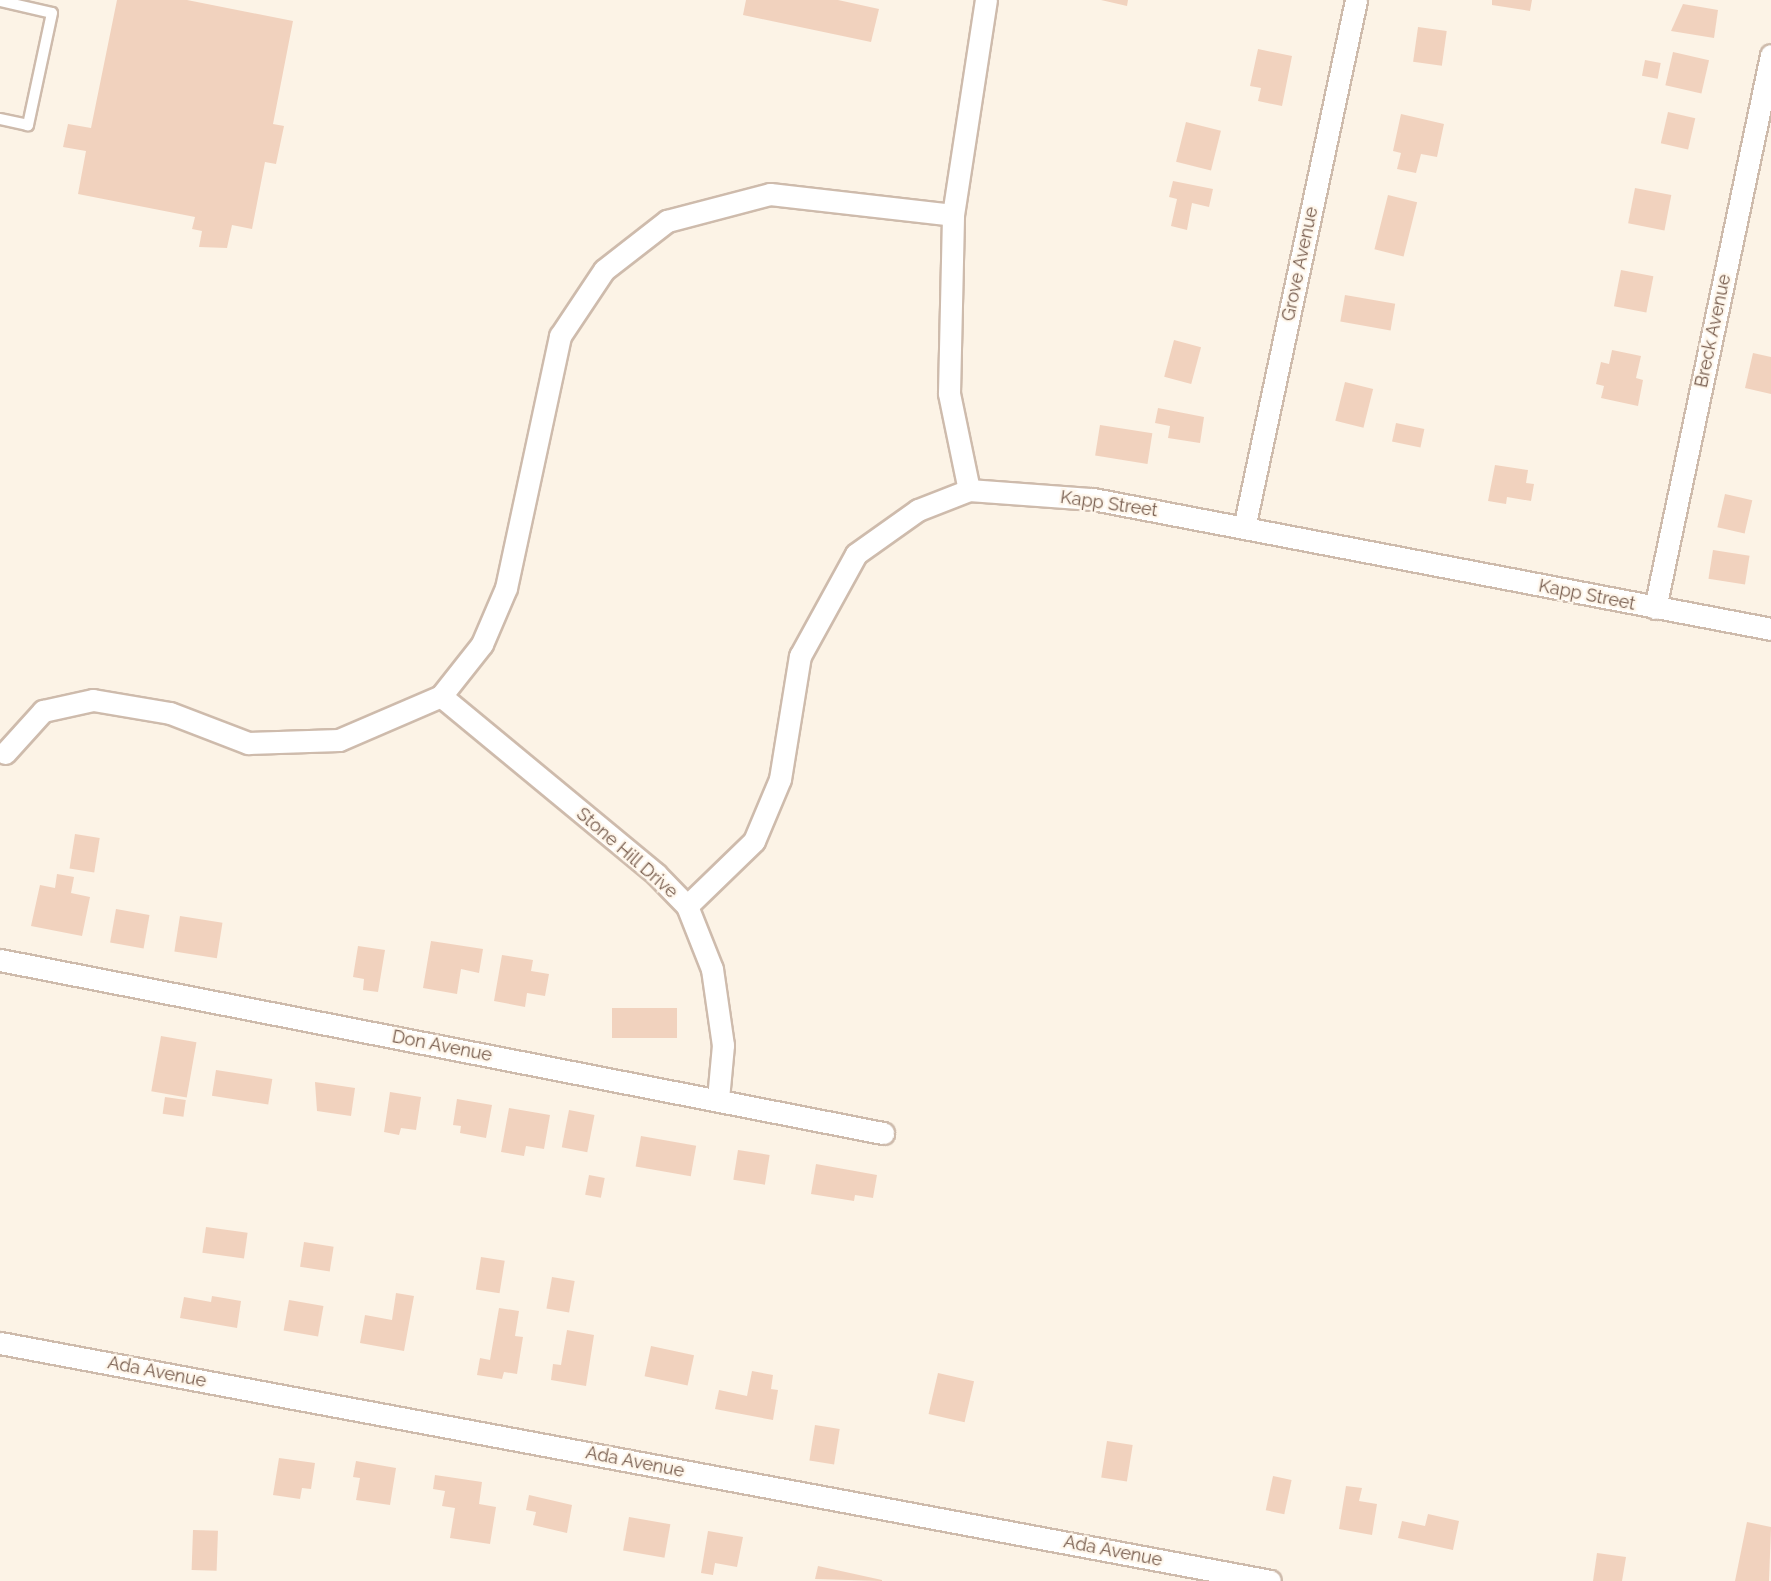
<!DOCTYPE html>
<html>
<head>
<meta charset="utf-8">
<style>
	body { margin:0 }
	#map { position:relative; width:1771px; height:1581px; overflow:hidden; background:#fcf3e6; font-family:Raleway,sans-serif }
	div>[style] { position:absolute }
	.building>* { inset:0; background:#f1d2be; transform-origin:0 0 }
	.roads { filter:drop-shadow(2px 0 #cebbac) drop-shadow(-2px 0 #cebbac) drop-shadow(0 2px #cebbac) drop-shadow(0 -2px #cebbac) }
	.service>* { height:10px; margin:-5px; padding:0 5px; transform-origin:5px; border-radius:5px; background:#fff }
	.minor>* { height:21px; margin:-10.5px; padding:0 10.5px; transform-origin:10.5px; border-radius:10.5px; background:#fff }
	span { translate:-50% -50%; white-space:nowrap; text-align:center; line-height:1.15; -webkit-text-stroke:4.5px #fff7ec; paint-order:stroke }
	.street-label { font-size:18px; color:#755a4b }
</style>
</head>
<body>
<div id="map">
	<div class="building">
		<i style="clip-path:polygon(117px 0,187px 0,293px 21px,273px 124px,284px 126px,276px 164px,265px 162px,252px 229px,232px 225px,227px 248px,199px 247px,202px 231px,192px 229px,195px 217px,78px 194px,86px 151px,63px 147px,68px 124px,91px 128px)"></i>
		<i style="clip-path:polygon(746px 0,838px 0,879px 9px,871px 42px,743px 15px)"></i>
		<i style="clip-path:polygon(1101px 0,1128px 0,1127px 6px)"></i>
		<i style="clip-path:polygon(1492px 0,1532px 0,1530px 11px,1492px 5px)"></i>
		<i style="clip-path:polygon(1683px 4px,1718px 10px,1714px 38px,1671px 31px)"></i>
		<i style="left:1418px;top:27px;width:29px;height:35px;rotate:8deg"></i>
		<i style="clip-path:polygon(1258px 49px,1292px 56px,1282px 106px,1258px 101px,1261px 88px,1250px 86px)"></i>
		<i style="left:1673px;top:52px;width:37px;height:34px;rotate:13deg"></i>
		<i style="left:1645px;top:60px;width:16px;height:16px;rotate:11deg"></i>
		<i style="left:1668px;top:112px;width:28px;height:32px;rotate:13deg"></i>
		<i style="clip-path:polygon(1401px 114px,1444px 124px,1437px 157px,1421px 154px,1416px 173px,1397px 169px,1401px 153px,1393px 151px)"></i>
		<i style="left:1186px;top:122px;width:36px;height:41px;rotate:14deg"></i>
		<i style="clip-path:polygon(1173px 181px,1213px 189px,1209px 207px,1192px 203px,1187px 230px,1171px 226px,1177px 199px,1169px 197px)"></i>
		<i style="left:1635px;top:188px;width:37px;height:36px;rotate:11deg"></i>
		<i style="left:1388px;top:195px;width:30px;height:56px;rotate:14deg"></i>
		<i style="left:1621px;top:270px;width:33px;height:37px;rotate:11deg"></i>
		<i style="left:1345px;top:295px;width:51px;height:27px;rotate:10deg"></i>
		<i style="left:1174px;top:340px;width:28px;height:38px;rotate:15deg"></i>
		<i style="clip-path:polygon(1612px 350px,1641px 356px,1636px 378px,1643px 380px,1638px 406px,1601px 398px,1604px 386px,1596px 384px,1601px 362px,1609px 364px)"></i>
		<i style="clip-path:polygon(1753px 353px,1771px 357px,1771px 394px,1745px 388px)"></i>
		<i style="left:1345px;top:382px;width:29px;height:40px;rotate:14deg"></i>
		<i style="clip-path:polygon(1158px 408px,1204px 417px,1200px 443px,1168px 438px,1170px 426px,1155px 423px)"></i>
		<i style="left:1396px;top:423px;width:29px;height:19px;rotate:12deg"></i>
		<i style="left:1100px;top:425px;width:53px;height:31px;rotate:9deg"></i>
		<i style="clip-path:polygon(1495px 465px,1528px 470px,1526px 483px,1534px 484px,1531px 501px,1507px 497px,1506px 504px,1488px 501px)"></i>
		<i style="left:1725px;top:494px;width:28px;height:34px;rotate:13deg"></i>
		<i style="left:1713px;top:550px;width:37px;height:29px;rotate:9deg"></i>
		<i style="left:75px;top:834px;width:25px;height:35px;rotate:9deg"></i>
		<i style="clip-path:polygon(57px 874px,74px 877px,71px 893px,90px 897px,82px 936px,31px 926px,40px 885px,55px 888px)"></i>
		<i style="left:116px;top:909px;width:34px;height:34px;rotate:10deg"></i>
		<i style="left:180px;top:916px;width:43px;height:36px;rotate:9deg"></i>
		<i style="clip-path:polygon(431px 941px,483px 949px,479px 973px,461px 969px,457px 994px,423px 988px)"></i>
		<i style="clip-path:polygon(358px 946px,385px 950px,378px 992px,363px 990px,364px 979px,353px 977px)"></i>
		<i style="clip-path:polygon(502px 955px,533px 960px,531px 971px,549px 974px,545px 996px,527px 993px,525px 1007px,494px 1001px)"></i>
		<i style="left:612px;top:1008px;width:65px;height:30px"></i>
		<i style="left:161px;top:1036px;width:36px;height:56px;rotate:10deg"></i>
		<i style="left:216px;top:1070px;width:57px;height:26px;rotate:9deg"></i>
		<i style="clip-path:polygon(315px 1082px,355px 1088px,351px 1116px,317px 1111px)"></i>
		<i style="clip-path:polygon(390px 1092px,421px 1097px,416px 1130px,401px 1128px,399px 1135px,384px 1132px)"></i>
		<i style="left:165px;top:1097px;width:21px;height:17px;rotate:8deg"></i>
		<i style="clip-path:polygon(457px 1099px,492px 1105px,486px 1138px,460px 1133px,461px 1126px,453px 1125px)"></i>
		<i style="clip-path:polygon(509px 1108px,550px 1115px,544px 1149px,526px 1146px,524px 1156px,501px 1152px)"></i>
		<i style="left:569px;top:1110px;width:26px;height:38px;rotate:11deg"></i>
		<i style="left:641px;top:1136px;width:56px;height:31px;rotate:10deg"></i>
		<i style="left:738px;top:1150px;width:32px;height:30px;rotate:9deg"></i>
		<i style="clip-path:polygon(816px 1164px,877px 1175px,873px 1198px,855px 1195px,854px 1201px,811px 1194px)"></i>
		<i style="left:589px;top:1175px;width:16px;height:20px;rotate:11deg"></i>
		<i style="left:206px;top:1227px;width:42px;height:26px;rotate:8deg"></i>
		<i style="left:304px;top:1242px;width:30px;height:25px;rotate:9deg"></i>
		<i style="left:481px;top:1257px;width:24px;height:33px;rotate:9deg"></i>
		<i style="left:552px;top:1277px;width:23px;height:32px;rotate:10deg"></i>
		<i style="clip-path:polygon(396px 1293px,414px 1296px,404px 1351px,360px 1343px,365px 1315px,392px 1320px)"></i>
		<i style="clip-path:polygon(212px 1296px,241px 1301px,237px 1328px,180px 1318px,184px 1297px,211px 1302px)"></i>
		<i style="left:289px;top:1300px;width:35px;height:31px;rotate:10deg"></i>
		<i style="clip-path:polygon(499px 1308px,519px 1311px,515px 1336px,523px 1337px,517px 1374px,504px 1372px,502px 1379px,477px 1375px,480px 1358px,490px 1360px)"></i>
		<i style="clip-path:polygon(567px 1330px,594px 1335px,586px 1386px,551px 1380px,553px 1364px,561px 1365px)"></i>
		<i style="left:651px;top:1346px;width:44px;height:31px;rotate:12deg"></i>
		<i style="clip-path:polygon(752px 1371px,773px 1375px,771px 1389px,778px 1390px,773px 1420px,715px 1409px,719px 1390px,747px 1396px)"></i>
		<i style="left:938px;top:1373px;width:37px;height:42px;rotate:13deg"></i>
		<i style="left:815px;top:1425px;width:25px;height:36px;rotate:9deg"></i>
		<i style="left:1107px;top:1441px;width:26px;height:37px;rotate:9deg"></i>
		<i style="clip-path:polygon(279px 1458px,315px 1463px,311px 1489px,302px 1488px,300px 1499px,273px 1495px)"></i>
		<i style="clip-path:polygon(356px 1461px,396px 1468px,390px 1505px,356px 1500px,360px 1478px,353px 1477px)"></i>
		<i style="clip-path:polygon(435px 1475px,482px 1482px,479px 1504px,496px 1507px,490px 1544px,450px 1538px,455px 1508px,442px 1506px,445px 1491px,433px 1489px)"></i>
		<i style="left:1273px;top:1476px;width:19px;height:35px;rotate:12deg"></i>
		<i style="clip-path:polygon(1346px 1486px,1362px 1488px,1359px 1501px,1377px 1504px,1372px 1535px,1339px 1529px)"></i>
		<i style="clip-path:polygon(529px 1495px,572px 1505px,567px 1533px,533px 1525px,536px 1512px,526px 1510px)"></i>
		<i style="clip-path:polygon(1428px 1514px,1459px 1521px,1453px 1550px,1398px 1538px,1402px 1521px,1425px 1526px)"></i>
		<i style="left:629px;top:1517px;width:42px;height:34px;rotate:10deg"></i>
		<i style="clip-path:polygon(1747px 1522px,1771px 1527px,1769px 1581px,1735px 1581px)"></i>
		<i style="left:193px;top:1530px;width:25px;height:40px;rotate:2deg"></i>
		<i style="clip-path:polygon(708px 1531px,743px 1537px,737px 1567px,715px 1563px,713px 1575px,701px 1573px)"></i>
		<i style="clip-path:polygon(1597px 1553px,1626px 1557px,1622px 1581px,1593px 1581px)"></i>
		<i style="clip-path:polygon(818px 1566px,882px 1580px,882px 1581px,815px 1579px)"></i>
	</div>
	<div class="roads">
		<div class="service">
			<i style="left:0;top:1px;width:53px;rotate:13deg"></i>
			<i style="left:52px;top:13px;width:115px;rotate:102.1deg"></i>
			<i style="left:28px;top:125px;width:29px;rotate:-168deg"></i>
		</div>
		<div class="minor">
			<i style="left:969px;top:490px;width:99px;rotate:-101.7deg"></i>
			<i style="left:949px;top:393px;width:178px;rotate:-88.7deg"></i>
			<i style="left:953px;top:215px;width:218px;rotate:-81.3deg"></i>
			<i style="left:1244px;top:528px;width:540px;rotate:-78.02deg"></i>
			<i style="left:1655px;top:608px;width:565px;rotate:-78.15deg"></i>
			<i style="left:441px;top:696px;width:279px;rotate:39.6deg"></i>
			<i style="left:656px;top:874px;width:45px;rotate:45.9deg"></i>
			<i style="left:687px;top:906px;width:68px;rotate:68.4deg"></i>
			<i style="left:712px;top:969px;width:77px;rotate:81.8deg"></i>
			<i style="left:723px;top:1045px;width:54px;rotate:95.3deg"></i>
			<i style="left:5px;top:753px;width:57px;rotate:-47.9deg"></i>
			<i style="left:43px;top:711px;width:51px;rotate:-12.4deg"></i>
			<i style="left:93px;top:700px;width:78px;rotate:9.6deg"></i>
			<i style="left:170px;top:713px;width:84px;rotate:21deg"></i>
			<i style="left:248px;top:743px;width:91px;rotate:-1.9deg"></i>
			<i style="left:339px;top:740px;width:111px;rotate:-23.3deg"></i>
			<i style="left:441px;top:696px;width:66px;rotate:-51.7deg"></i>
			<i style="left:482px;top:644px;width:61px;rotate:-66.8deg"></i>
			<i style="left:506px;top:588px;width:258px;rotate:-77.9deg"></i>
			<i style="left:560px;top:336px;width:79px;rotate:-56.3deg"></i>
			<i style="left:604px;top:270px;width:80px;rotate:-37.9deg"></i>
			<i style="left:667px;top:221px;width:106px;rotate:-14.7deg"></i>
			<i style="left:770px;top:194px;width:184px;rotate:6.5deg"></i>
			<i style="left:687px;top:906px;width:93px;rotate:-44.1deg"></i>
			<i style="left:754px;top:841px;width:67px;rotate:-67.2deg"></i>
			<i style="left:780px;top:779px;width:125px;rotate:-80.8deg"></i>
			<i style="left:800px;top:656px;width:116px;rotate:-61.2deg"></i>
			<i style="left:856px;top:554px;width:76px;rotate:-35.4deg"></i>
			<i style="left:918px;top:510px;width:55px;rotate:-21.4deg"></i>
			<i style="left:969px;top:490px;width:124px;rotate:4.2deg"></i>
			<i style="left:1093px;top:499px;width:690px;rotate:10.85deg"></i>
			<i style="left:0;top:960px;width:900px;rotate:11.09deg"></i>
			<i style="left:0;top:1343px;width:1292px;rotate:10.61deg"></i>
		</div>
	</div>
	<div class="street-label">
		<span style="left:1300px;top:264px;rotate:-78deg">Grove Avenue</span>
		<span style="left:1713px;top:331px;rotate:-78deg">Breck Avenue</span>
		<span style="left:1109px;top:504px;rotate:8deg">Kapp Street</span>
		<span style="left:1587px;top:595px;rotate:11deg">Kapp Street</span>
		<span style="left:627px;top:853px;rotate:41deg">Stone Hill Drive</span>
		<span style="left:442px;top:1046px;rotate:11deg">Don Avenue</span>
		<span style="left:157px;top:1372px;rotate:11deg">Ada Avenue</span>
		<span style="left:635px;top:1462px;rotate:11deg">Ada Avenue</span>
		<span style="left:1113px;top:1551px;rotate:11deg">Ada Avenue</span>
	</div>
</div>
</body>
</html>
